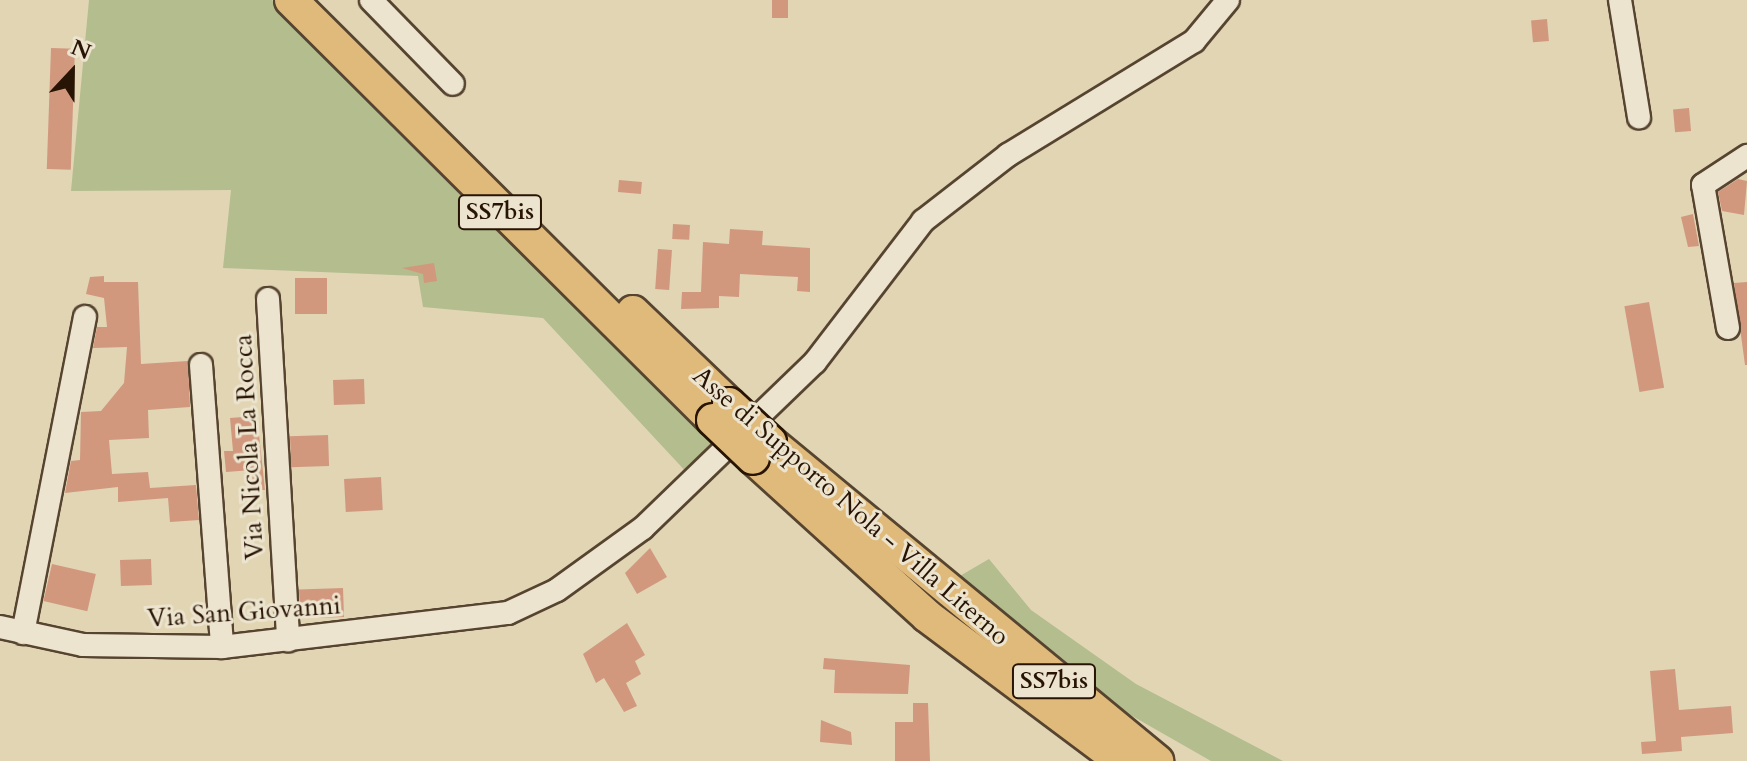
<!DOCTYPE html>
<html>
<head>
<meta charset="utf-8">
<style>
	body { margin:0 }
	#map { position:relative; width:1747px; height:761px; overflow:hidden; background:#e1d5b4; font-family:Cardo,serif }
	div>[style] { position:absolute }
	.green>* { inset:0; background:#b3bd8d }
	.building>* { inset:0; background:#d1987e; transform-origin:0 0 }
	.roads { filter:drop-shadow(2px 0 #564430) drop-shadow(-2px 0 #564430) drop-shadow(0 2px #564430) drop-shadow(0 -2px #564430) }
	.minor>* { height:22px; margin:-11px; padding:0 11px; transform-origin:11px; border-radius:11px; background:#ece4ce }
	.highway>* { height:32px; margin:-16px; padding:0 16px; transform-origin:16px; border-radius:16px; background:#e0ba7a }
	.bridges { filter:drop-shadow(2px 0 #281404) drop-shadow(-2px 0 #281404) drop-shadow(0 2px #281404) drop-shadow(0 -2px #281404) }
	.highway-bridge>* { height:32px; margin:-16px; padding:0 16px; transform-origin:16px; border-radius:16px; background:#e0ba7a }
	span { translate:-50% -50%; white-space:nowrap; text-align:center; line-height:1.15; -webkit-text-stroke:6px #ece4ce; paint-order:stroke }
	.shield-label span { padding:2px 6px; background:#ece4ce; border:2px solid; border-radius:6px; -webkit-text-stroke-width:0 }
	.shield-label { font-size:24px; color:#281404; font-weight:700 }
	.street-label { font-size:26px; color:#281404 }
	.north { position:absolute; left:32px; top:32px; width:80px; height:80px; -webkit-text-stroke:6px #ece4ce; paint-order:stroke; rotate:22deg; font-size:22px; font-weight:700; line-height:32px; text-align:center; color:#281404 }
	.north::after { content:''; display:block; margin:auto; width:28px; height:36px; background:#281404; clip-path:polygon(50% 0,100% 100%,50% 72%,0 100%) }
</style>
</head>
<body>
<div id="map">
	<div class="green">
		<i style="clip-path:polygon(89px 0,272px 0,718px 449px,690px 476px,543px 318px,423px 307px,418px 276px,223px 268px,231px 190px,71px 191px)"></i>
		<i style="clip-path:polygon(989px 559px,1031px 610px,1136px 684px,1283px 761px,1211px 761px,1113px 705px,953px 580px)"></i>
	</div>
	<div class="building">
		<i style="left:772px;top:0;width:16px;height:18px"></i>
		<i style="left:1547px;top:19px;width:22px;height:16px;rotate:85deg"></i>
		<i style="left:51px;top:48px;width:24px;height:121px;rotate:2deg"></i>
		<i style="left:1689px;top:108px;width:23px;height:16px;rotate:85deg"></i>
		<i style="clip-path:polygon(1738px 179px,1747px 181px,1744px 215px,1722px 211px,1718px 192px)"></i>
		<i style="left:619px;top:180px;width:23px;height:12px;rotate:5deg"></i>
		<i style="clip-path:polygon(1693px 214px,1699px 246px,1688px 247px,1681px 217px)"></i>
		<i style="left:673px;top:224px;width:17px;height:15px;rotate:3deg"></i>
		<i style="clip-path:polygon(730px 229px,763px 231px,762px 245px,810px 248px,810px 292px,797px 291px,798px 277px,740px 274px,739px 297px,719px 296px,719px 308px,681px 309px,682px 292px,701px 292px,703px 242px,729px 244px)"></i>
		<i style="left:658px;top:249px;width:14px;height:40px;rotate:4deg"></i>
		<i style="clip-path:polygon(434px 263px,437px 281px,424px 283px,423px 274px,402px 268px)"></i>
		<i style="clip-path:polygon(104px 276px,104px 282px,138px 282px,141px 364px,188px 361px,190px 407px,148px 410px,149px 438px,109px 440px,112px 474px,148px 472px,150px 488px,196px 485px,199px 520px,170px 522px,168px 498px,118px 502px,118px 487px,65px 493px,71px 461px,80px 460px,81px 412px,101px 411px,124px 383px,127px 347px,93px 348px,97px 327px,107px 327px,104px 298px,86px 294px,90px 277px)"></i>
		<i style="left:327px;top:278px;width:36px;height:32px;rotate:90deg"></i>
		<i style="clip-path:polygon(1747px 282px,1747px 365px,1745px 365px,1734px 283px)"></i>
		<i style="left:1649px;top:302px;width:87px;height:25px;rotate:80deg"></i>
		<i style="left:364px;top:379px;width:25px;height:31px;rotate:88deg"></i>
		<i style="clip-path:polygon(257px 416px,265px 490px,253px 490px,252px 470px,226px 472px,224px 451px,233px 451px,230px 418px)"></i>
		<i style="left:328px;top:435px;width:31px;height:38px;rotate:88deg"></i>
		<i style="left:381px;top:477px;width:33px;height:37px;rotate:87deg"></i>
		<i style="clip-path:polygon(650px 548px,667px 577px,637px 594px,625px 573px)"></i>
		<i style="left:151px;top:559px;width:26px;height:31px;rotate:88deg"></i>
		<i style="left:52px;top:564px;width:45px;height:38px;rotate:13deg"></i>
		<i style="left:343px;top:588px;width:29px;height:44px;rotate:88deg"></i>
		<i style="clip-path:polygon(627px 623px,645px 655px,635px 661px,641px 674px,626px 683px,637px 706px,624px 712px,604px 678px,596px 683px,583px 654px)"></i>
		<i style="clip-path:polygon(824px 658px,910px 665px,908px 694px,834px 693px,835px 670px,823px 669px)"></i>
		<i style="clip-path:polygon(1675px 669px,1679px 710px,1731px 706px,1733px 733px,1681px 737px,1682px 751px,1642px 754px,1641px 742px,1656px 741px,1650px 671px)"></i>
		<i style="clip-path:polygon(913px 703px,928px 703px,930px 761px,895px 761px,895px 722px,913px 722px)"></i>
		<i style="clip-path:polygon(821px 720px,851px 732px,852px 745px,820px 742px)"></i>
	</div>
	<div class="roads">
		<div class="minor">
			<i style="left:371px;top:0;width:117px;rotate:45.7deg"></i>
			<i style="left:1620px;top:0;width:119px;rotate:80.8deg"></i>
			<i style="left:268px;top:299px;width:342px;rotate:86.6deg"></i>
			<i style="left:1728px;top:328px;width:145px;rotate:-99.9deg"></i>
			<i style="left:1703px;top:185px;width:53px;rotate:-33.4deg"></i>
			<i style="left:201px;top:365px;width:283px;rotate:85.7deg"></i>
			<i style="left:0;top:627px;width:85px;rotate:12.2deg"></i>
			<i style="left:83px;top:645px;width:139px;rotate:0.8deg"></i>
			<i style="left:222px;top:647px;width:288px;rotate:-6.8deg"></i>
			<i style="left:508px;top:613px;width:54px;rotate:-25.1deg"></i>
			<i style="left:557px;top:590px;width:106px;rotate:-35.8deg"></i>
			<i style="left:643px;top:528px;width:239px;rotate:-44deg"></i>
			<i style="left:815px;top:362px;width:178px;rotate:-52.5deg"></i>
			<i style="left:923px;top:221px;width:108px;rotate:-37.8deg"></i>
			<i style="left:1008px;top:155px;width:218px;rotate:-31.5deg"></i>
			<i style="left:1194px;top:41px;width:53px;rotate:-50.3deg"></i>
			<i style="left:23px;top:633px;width:322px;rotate:-78.9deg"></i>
		</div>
		<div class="highway">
			<i style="left:291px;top:0;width:595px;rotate:44.86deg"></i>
			<i style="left:633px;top:312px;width:133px;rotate:43.8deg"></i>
			<i style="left:770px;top:442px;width:502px;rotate:39.5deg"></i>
			<i style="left:753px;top:458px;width:235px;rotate:42.2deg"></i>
			<i style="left:927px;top:616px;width:242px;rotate:36.8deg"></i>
		</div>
	</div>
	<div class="bridges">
		<div class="highway-bridge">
			<i style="left:729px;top:404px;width:56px;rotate:42.8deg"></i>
			<i style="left:713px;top:420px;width:55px;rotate:43.5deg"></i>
		</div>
	</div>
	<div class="shield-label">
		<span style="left:500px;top:212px">SS7bis</span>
		<span style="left:1054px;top:681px">SS7bis</span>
	</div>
	<div class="street-label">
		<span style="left:249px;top:447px;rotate:-93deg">Via Nicola La Rocca</span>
		<span style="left:851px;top:506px;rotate:41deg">Asse di Supporto Nola - Villa Literno</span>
		<span style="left:244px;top:612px;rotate:-4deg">Via San Giovanni</span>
	</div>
	<div class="north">N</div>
</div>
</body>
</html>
